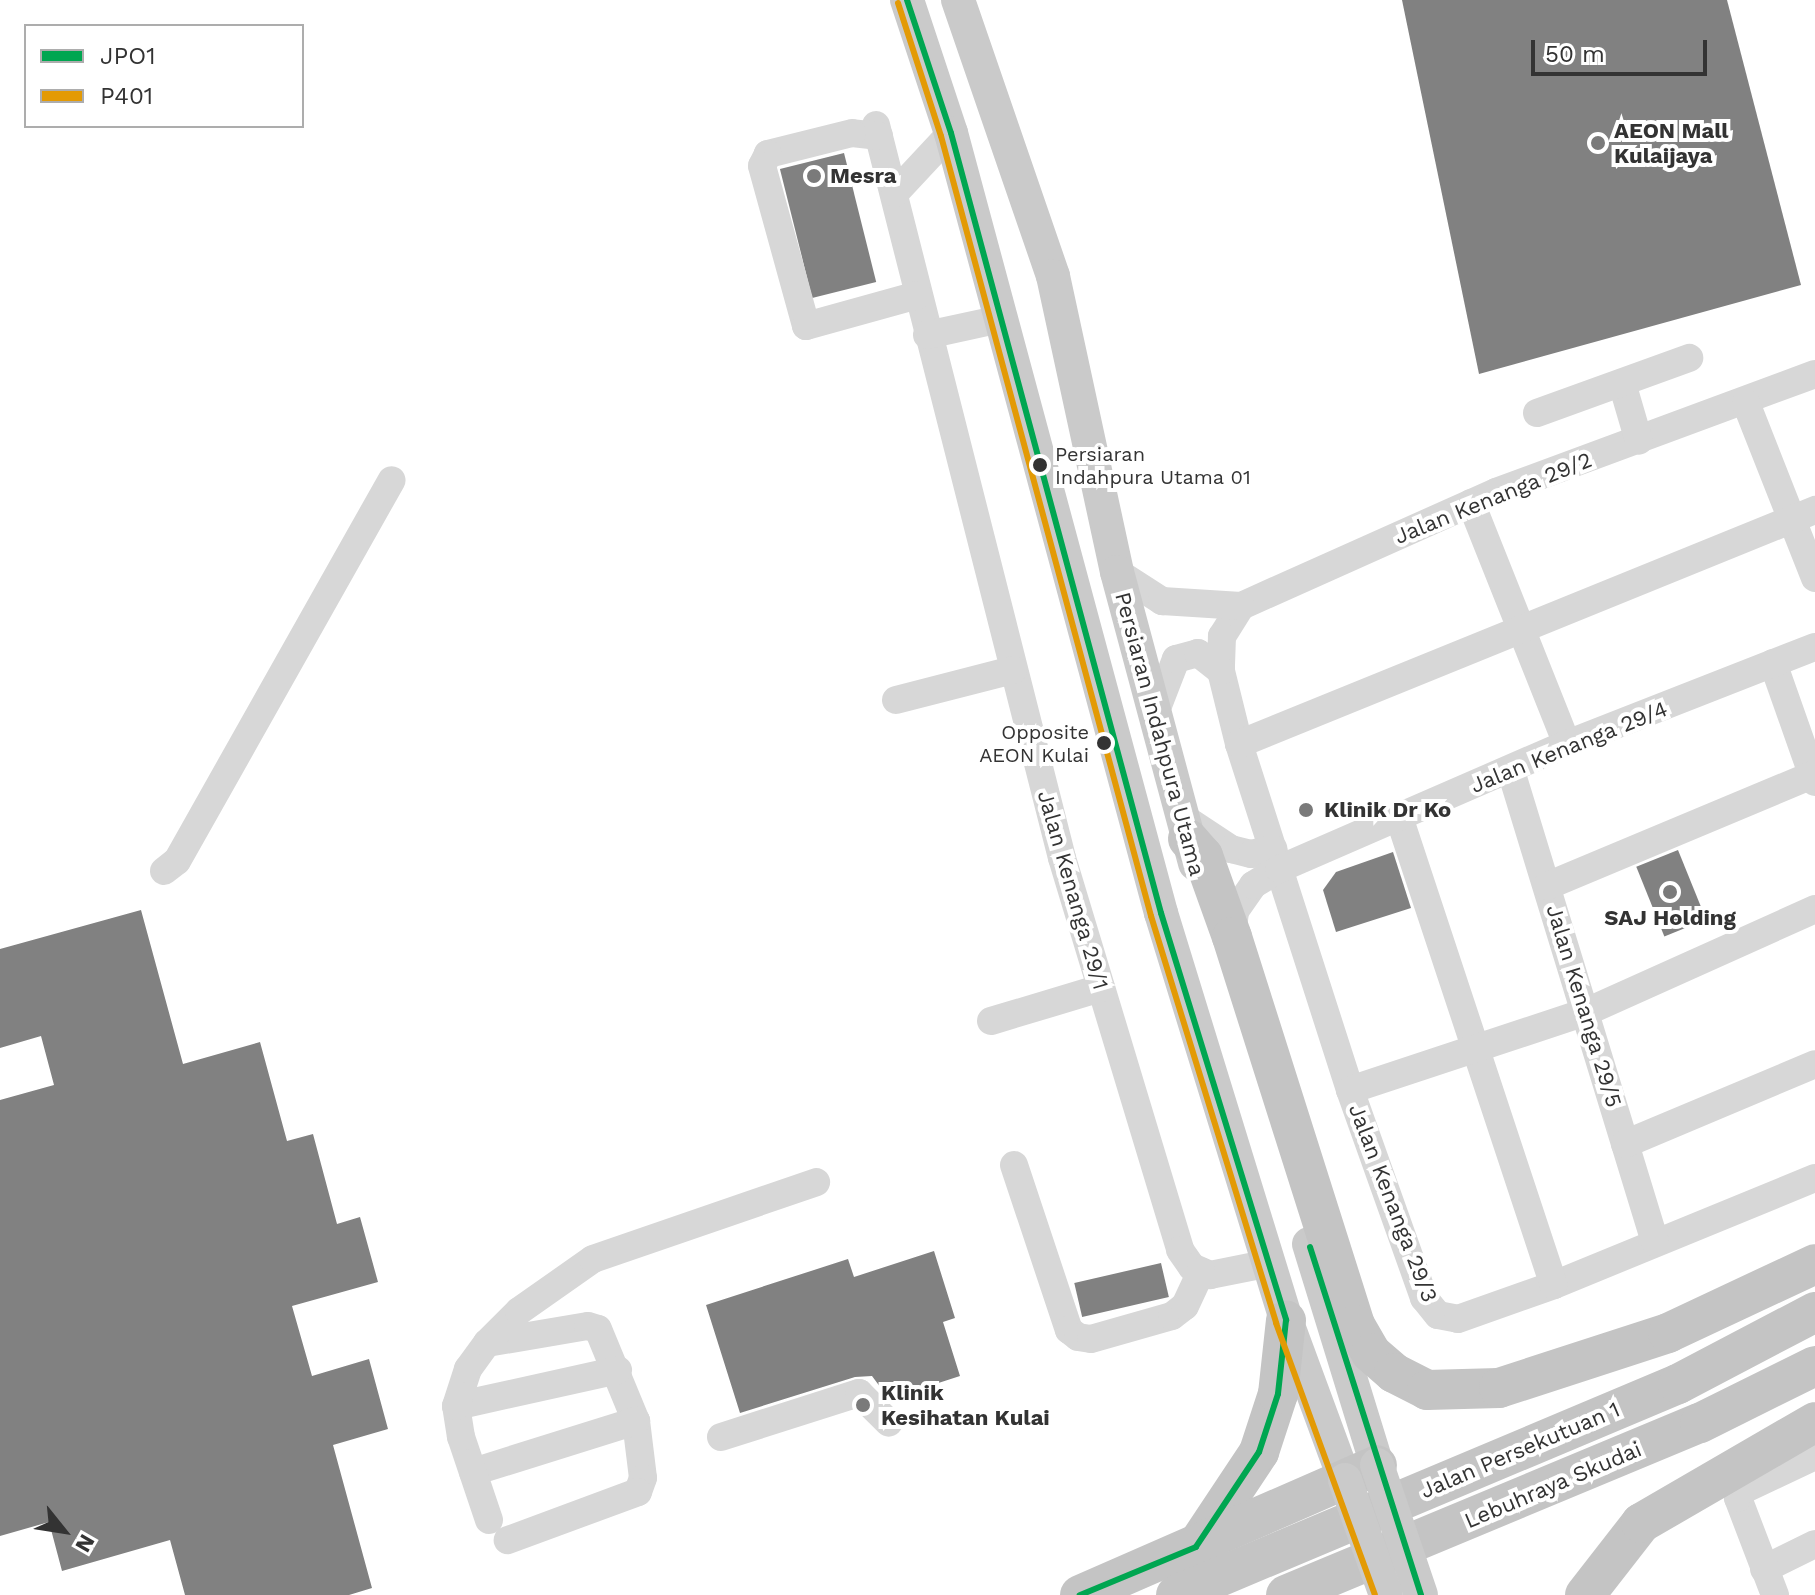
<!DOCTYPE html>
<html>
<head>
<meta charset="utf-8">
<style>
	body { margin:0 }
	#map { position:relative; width:1815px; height:1595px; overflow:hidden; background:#fff; font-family:"Work Sans",sans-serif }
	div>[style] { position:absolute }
	.building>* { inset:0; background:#818181; transform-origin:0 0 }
	.minor>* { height:28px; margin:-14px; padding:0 14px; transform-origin:14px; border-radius:14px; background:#d7d7d7 }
	.major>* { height:34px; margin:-17px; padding:0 17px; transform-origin:17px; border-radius:17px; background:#cacaca }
	.highway>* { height:40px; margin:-20px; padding:0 20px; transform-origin:20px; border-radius:20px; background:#c4c4c4 }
	.major-bridge>* { height:34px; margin:-17px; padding:0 17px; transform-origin:17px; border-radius:17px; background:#cacaca }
	.bus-1>* { height:6px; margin:-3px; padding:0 3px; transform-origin:3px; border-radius:3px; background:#00a651 }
	.bus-2>* { height:6px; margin:-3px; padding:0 3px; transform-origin:3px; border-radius:3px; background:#e39a05 }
	.dots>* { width:22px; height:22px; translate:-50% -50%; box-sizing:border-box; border:4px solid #fff; border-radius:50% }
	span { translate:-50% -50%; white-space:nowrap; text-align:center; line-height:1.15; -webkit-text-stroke:8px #fff; paint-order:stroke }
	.bus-label { font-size:20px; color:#333 }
	.left { translate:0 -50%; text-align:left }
	.right { translate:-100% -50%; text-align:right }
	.poi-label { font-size:22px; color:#333; font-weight:700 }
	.street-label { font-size:22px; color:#333 }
	.legend { position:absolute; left:24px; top:24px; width:280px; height:104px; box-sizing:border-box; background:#fff; border:2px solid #adadad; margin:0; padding:10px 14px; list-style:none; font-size:24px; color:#333 }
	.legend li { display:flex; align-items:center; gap:16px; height:40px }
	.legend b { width:40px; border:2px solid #adadad }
	.north { position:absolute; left:24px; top:1491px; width:80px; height:80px; -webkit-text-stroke:6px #fff; paint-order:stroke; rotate:120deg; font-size:22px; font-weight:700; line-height:32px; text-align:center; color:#333 }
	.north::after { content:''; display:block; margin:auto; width:28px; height:36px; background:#333; clip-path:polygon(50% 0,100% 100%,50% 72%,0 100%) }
	.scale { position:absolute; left:1531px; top:40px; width:176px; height:36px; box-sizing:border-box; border:4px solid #333; border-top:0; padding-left:10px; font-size:24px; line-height:28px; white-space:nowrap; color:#333; -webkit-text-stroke:6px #fff; paint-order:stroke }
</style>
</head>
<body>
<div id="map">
	<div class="building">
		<i style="clip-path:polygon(1402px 0,1727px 0,1801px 285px,1479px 374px)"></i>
		<i style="left:844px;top:153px;width:133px;height:66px;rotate:76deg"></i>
		<i style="left:1678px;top:850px;width:75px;height:45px;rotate:68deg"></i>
		<i style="clip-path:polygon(1393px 852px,1411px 908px,1336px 932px,1323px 890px,1336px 872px)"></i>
		<i style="clip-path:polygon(141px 910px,183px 1064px,260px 1042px,287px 1141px,313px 1134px,337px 1224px,360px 1217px,378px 1282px,292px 1306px,312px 1376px,369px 1359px,388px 1429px,333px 1445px,372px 1588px,349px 1595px,185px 1595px,170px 1540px,62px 1571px,49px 1522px,0 1536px,0 1100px,54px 1085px,41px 1036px,0 1048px,0 949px)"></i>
		<i style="clip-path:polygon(934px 1251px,955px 1318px,943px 1322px,960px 1376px,889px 1399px,872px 1376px,855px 1377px,740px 1413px,706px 1305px,848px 1259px,854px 1277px)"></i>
		<i style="left:1161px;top:1263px;width:35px;height:89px;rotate:77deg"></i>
	</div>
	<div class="minor">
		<i style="left:876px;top:125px;width:756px;rotate:75.76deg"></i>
		<i style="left:1062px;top:858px;width:409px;rotate:73.2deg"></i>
		<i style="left:1180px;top:1250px;width:21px;rotate:55deg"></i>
		<i style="left:1192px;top:1267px;width:20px;rotate:24deg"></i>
		<i style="left:1210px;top:1275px;width:61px;rotate:-11.3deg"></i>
		<i style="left:879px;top:136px;width:27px;rotate:-174deg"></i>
		<i style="left:852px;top:133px;width:87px;rotate:166deg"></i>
		<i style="left:768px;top:154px;width:13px;rotate:117deg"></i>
		<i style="left:762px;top:166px;width:166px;rotate:74.6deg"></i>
		<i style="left:806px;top:326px;width:116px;rotate:-15.5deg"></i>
		<i style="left:895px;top:193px;width:82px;rotate:-47deg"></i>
		<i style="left:927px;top:335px;width:76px;rotate:-12.2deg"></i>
		<i style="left:1815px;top:374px;width:340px;rotate:159.7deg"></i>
		<i style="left:1496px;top:492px;width:279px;rotate:155.9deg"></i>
		<i style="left:1241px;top:606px;width:36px;rotate:122deg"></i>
		<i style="left:1222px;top:636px;width:35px;rotate:92deg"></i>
		<i style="left:1221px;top:671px;width:75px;rotate:76.1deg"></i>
		<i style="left:1239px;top:744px;width:363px;rotate:72.2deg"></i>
		<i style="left:1350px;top:1090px;width:221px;rotate:70.4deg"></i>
		<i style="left:1424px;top:1298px;width:22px;rotate:51deg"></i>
		<i style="left:1438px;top:1315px;width:20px;rotate:11deg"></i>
		<i style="left:1458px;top:1319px;width:102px;rotate:-19.5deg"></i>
		<i style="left:1554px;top:1285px;width:282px;rotate:-22.3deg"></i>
		<i style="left:1622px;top:383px;width:60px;rotate:73.7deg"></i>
		<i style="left:1746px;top:403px;width:188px;rotate:68.5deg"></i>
		<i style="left:1537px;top:413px;width:162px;rotate:-19.9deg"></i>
		<i style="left:1471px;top:503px;width:259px;rotate:68.3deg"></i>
		<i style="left:1117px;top:572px;width:54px;rotate:32.8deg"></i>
		<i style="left:1162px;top:601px;width:79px;rotate:3.6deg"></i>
		<i style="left:1773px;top:663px;width:126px;rotate:70.6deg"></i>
		<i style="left:896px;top:700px;width:121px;rotate:-14.4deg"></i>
		<i style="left:1154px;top:716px;width:61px;rotate:-68.9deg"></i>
		<i style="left:1176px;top:659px;width:23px;rotate:-15deg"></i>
		<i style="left:1198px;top:653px;width:29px;rotate:38deg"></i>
		<i style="left:1239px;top:744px;width:622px;rotate:-22.11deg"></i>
		<i style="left:1511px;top:771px;width:493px;rotate:73deg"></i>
		<i style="left:1399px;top:817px;width:493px;rotate:71.7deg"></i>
		<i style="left:1187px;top:820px;width:53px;rotate:33.4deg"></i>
		<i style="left:1231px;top:849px;width:21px;rotate:14deg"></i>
		<i style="left:1251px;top:854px;width:23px;rotate:-13deg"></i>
		<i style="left:164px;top:871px;width:16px;rotate:-38deg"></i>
		<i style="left:177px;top:861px;width:437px;rotate:-60.6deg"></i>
		<i style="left:1547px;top:886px;width:290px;rotate:-22.7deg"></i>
		<i style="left:1232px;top:936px;width:25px;rotate:-83deg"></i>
		<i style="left:1235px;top:911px;width:32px;rotate:-55deg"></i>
		<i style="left:1253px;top:885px;width:31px;rotate:-32deg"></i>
		<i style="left:1279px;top:869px;width:314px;rotate:-23.5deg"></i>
		<i style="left:1567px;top:744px;width:266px;rotate:-21.4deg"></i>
		<i style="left:991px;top:1021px;width:115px;rotate:-16.7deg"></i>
		<i style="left:1350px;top:1090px;width:249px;rotate:-18.3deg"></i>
		<i style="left:1586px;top:1012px;width:251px;rotate:-24.2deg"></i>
		<i style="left:1625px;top:1144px;width:206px;rotate:-22.8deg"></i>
		<i style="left:1014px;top:1165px;width:174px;rotate:71.6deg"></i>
		<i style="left:1069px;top:1330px;width:11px;rotate:38deg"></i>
		<i style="left:1078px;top:1337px;width:13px;rotate:9deg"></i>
		<i style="left:1091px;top:1339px;width:84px;rotate:-15.9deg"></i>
		<i style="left:1172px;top:1316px;width:16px;rotate:-38deg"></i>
		<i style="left:1185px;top:1306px;width:38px;rotate:-65deg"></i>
		<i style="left:487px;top:1343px;width:102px;rotate:-9.6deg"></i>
		<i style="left:588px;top:1326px;width:10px;rotate:17deg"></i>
		<i style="left:598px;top:1329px;width:100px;rotate:67.6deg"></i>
		<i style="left:636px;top:1421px;width:57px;rotate:83deg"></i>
		<i style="left:643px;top:1478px;width:15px;rotate:110deg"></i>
		<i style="left:638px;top:1492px;width:139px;rotate:159.7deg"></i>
		<i style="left:456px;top:1406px;width:166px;rotate:-12.5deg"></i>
		<i style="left:721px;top:1437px;width:145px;rotate:-17.7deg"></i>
		<i style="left:859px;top:1393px;width:42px;rotate:45deg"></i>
		<i style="left:473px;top:1472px;width:171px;rotate:-17.4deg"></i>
		<i style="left:489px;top:1520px;width:88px;rotate:-108.6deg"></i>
		<i style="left:461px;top:1437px;width:31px;rotate:-99deg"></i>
		<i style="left:456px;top:1406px;width:39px;rotate:-72deg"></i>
		<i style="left:468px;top:1369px;width:32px;rotate:-54deg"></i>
		<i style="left:487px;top:1343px;width:45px;rotate:-45deg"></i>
		<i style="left:519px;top:1311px;width:90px;rotate:-35.1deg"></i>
		<i style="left:593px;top:1259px;width:236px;rotate:-19deg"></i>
		<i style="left:1764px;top:1569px;width:57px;rotate:-26.1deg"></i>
		<i style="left:1775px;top:1595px;width:104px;rotate:-110.9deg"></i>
		<i style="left:1738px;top:1498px;width:11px;rotate:-52deg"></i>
		<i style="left:1745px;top:1489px;width:77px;rotate:-25.2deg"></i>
	</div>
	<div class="major">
		<i style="left:907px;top:0;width:140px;rotate:71.7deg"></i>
		<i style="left:951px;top:133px;width:808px;rotate:74.93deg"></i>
		<i style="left:1161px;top:913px;width:426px;rotate:72.9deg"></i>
		<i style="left:1286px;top:1320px;width:171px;rotate:69.8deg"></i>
		<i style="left:958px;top:0;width:292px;rotate:71deg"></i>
		<i style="left:1053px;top:276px;width:303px;rotate:77.8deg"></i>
		<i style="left:1117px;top:572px;width:302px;rotate:75deg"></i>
		<i style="left:1309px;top:1244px;width:231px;rotate:72.9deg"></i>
	</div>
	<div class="highway">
		<i style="left:1188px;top:839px;width:23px;rotate:49deg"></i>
		<i style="left:1203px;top:856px;width:86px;rotate:70.3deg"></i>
		<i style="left:1232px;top:937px;width:407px;rotate:72.4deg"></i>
		<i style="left:1355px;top:1325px;width:32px;rotate:60deg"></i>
		<i style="left:1371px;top:1353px;width:30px;rotate:41deg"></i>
		<i style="left:1394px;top:1373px;width:37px;rotate:27deg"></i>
		<i style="left:1427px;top:1390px;width:72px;rotate:-1.6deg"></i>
		<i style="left:1499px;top:1388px;width:178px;rotate:-18deg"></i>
		<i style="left:1668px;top:1333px;width:162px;rotate:-25.1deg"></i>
		<i style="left:1196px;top:1547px;width:114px;rotate:-56.4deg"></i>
		<i style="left:1259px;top:1452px;width:61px;rotate:-71.9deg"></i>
		<i style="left:1278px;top:1394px;width:74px;rotate:-83.8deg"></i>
		<i style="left:1080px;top:1595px;width:324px;rotate:-23.6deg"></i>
		<i style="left:1176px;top:1595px;width:545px;rotate:-22.8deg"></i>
		<i style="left:1678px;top:1384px;width:155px;rotate:-27.7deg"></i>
		<i style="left:1286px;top:1595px;width:448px;rotate:-22.6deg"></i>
		<i style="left:1700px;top:1423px;width:128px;rotate:-26.4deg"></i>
		<i style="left:1585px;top:1595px;width:91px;rotate:-52.1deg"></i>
		<i style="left:1641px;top:1523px;width:201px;rotate:-30.1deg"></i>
	</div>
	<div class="major-bridge">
		<i style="left:1377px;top:1465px;width:137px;rotate:71.3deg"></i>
		<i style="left:1345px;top:1480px;width:122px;rotate:70.4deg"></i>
	</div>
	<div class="bus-1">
		<i style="left:907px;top:0;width:140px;rotate:71.7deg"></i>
		<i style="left:951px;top:133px;width:808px;rotate:74.93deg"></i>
		<i style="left:1161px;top:913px;width:426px;rotate:72.9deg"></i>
		<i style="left:1286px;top:1320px;width:74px;rotate:96.2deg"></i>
		<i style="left:1278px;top:1394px;width:61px;rotate:108.1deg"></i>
		<i style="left:1259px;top:1452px;width:114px;rotate:123.6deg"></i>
		<i style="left:1196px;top:1547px;width:126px;rotate:157.5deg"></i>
		<i style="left:1310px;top:1247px;width:365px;rotate:72.3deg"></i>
	</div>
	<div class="bus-2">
		<i style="left:898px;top:3px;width:140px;rotate:72.1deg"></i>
		<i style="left:941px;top:136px;width:808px;rotate:74.93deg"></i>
		<i style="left:1151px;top:916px;width:426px;rotate:72.9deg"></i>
		<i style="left:1276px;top:1323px;width:289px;rotate:70deg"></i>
	</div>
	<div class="dots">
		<i style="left:1598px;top:143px;background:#7a7a7a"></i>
		<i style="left:814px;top:176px;background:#7a7a7a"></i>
		<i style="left:1040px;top:465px;background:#333"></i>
		<i style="left:1104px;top:743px;background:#333"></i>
		<i style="left:1306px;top:810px;background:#7a7a7a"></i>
		<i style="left:1670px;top:892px;background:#7a7a7a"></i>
		<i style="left:863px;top:1405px;background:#7a7a7a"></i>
	</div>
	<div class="bus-label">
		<span class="left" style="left:1055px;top:466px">Persiaran<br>Indahpura Utama 01</span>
		<span class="right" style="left:1089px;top:744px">Opposite<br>AEON Kulai</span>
	</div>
	<div class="poi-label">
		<span class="left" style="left:1614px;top:143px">AEON Mall<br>Kulaijaya</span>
		<span class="left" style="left:830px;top:176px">Mesra</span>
		<span class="left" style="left:1324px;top:810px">Klinik Dr Ko</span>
		<span style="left:1670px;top:918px">SAJ Holding</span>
		<span class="left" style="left:881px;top:1405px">Klinik<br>Kesihatan Kulai</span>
	</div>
	<div class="street-label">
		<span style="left:1493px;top:498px;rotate:-22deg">Jalan Kenanga 29/2</span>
		<span style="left:1160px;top:734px;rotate:75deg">Persiaran Indahpura Utama</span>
		<span style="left:1569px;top:747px;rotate:-22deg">Jalan Kenanga 29/4</span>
		<span style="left:1073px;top:890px;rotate:74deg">Jalan Kenanga 29/1</span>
		<span style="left:1584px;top:1006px;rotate:73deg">Jalan Kenanga 29/5</span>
		<span style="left:1393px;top:1203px;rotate:69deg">Jalan Kenanga 29/3</span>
		<span style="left:1520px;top:1450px;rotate:-23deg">Jalan Persekutuan 1</span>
		<span style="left:1553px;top:1485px;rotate:-23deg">Lebuhraya Skudai</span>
	</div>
	<ul class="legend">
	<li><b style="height:10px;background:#00a651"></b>JPO1</li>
	<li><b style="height:10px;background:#e39a05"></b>P401</li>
	</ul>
	<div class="north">N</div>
	<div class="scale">50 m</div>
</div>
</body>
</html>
